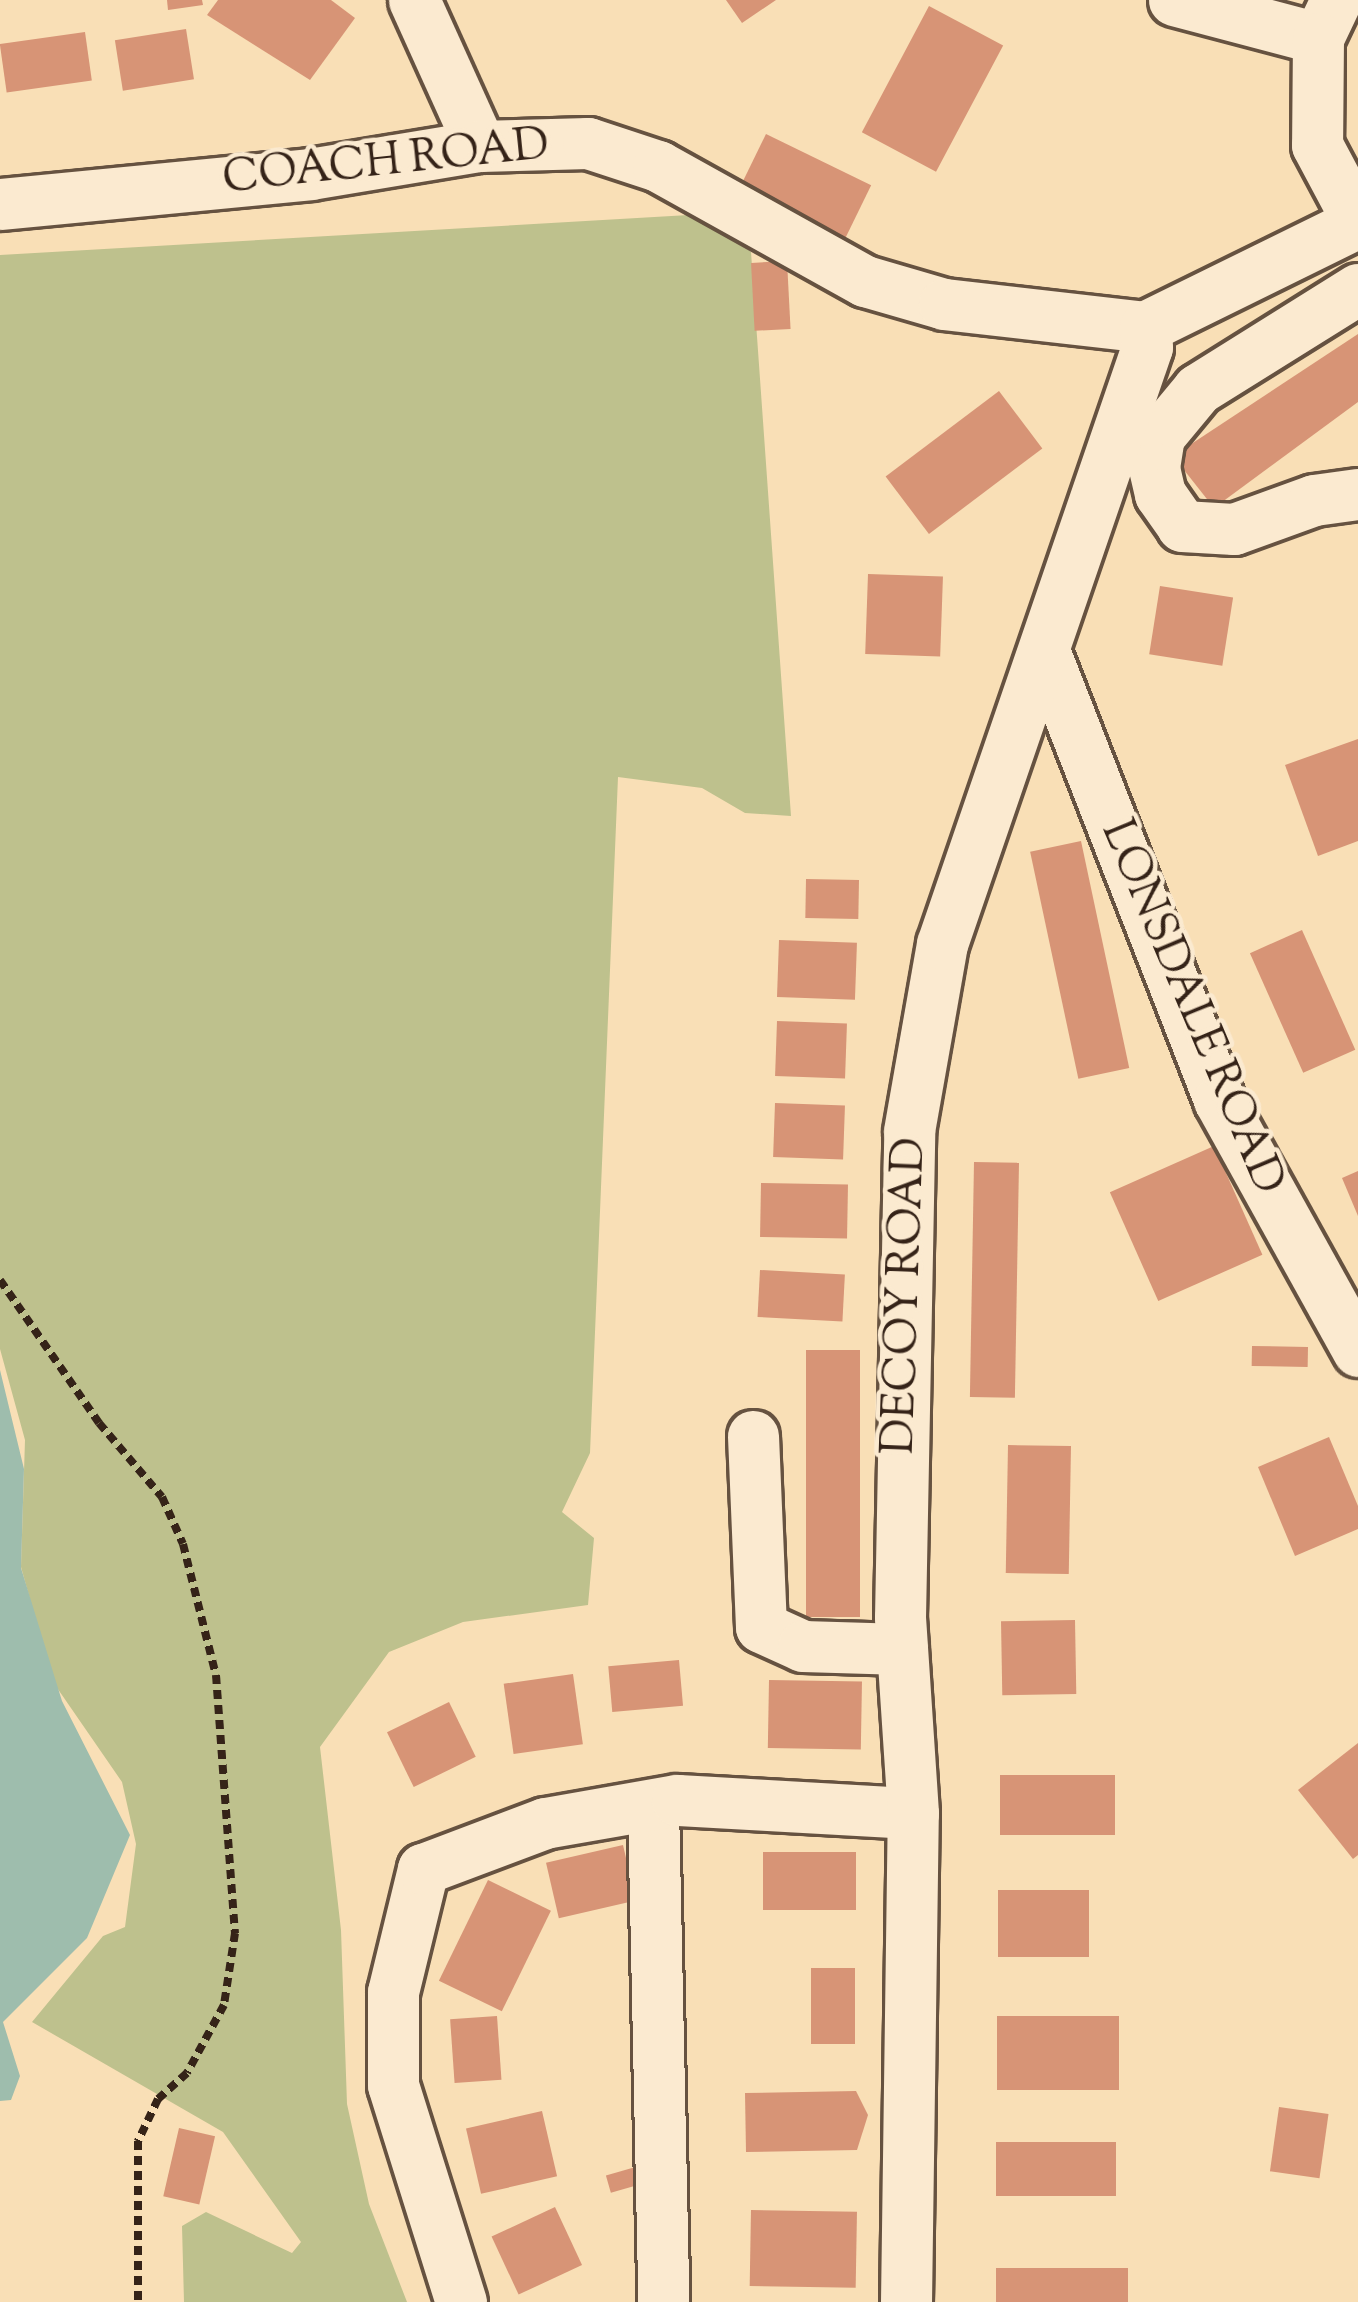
<!DOCTYPE html>
<html>
<head>
<meta charset="utf-8">
<style>
	body { margin:0 }
	#map { position:relative; width:1358px; height:2302px; overflow:hidden; background:#f9dfb6; font-family:"Sorts Mill Goudy",serif }
	div>[style] { position:absolute }
	.green>* { inset:0; background:#bec18d }
	.water>* { inset:0; background:#9ebdad }
	.building>* { inset:0; background:#d79476; transform-origin:0 0 }
	.path>* { height:8px; margin-top:-4px; transform-origin:0; background:repeating-linear-gradient(90deg,#352318 0 9px,transparent 0 15px) }
	.roads { filter:drop-shadow(3px 0 #665240) drop-shadow(-3px 0 #665240) drop-shadow(0 3px #665240) drop-shadow(0 -3px #665240) }
	.minor>* { height:51px; margin:-25.5px; padding:0 25.5px; transform-origin:25.5px; border-radius:25.5px; background:#fbead0 }
	span { translate:-50% -50%; white-space:nowrap; text-align:center; line-height:1.15; -webkit-text-stroke:9px #fbead0; paint-order:stroke }
	.street-label { font-size:45px; color:#352318 }
</style>
</head>
<body>
<div id="map">
	<div class="green">
		<i style="clip-path:polygon(706px 214px,751px 252px,791px 816px,745px 813px,702px 788px,618px 777px,590px 1453px,562px 1512px,594px 1538px,588px 1605px,463px 1622px,389px 1652px,320px 1747px,341px 1930px,347px 2104px,369px 2204px,407px 2302px,184px 2302px,182px 2226px,206px 2212px,292px 2253px,301px 2242px,223px 2132px,32px 2022px,103px 1936px,125px 1927px,136px 1844px,122px 1782px,53px 1682px,21px 1567px,25px 1440px,0 1349px,0 255px)"></i>
	</div>
	<div class="water">
		<i style="clip-path:polygon(0 1370px,24px 1469px,21px 1568px,62px 1701px,130px 1835px,87px 1938px,3px 2022px,20px 2076px,11px 2100px,0 2101px)"></i>
	</div>
	<div class="building">
		<i style="clip-path:polygon(167px 0,202px 0,203px 5px,168px 10px)"></i>
		<i style="clip-path:polygon(218px 0,331px 0,355px 18px,310px 80px,207px 15px)"></i>
		<i style="clip-path:polygon(726px 0,776px 0,742px 23px)"></i>
		<i style="left:929px;top:6px;width:84px;height:143px;rotate:28deg"></i>
		<i style="left:186px;top:29px;width:51px;height:72px;rotate:81deg"></i>
		<i style="left:85px;top:32px;width:49px;height:86px;rotate:82deg"></i>
		<i style="left:766px;top:134px;width:117px;height:71px;rotate:26deg"></i>
		<i style="left:787px;top:261px;width:68px;height:36px;rotate:87deg"></i>
		<i style="clip-path:polygon(1358px 334px,1358px 402px,1214px 508px,1173px 456px)"></i>
		<i style="left:999px;top:391px;width:72px;height:142px;rotate:53deg"></i>
		<i style="left:868px;top:574px;width:75px;height:80px;rotate:2deg"></i>
		<i style="left:1160px;top:586px;width:74px;height:69px;rotate:9deg"></i>
		<i style="clip-path:polygon(1358px 739px,1358px 841px,1318px 856px,1285px 765px)"></i>
		<i style="left:1081px;top:841px;width:232px;height:52px;rotate:78deg"></i>
		<i style="left:806px;top:879px;width:53px;height:39px;rotate:1deg"></i>
		<i style="left:1302px;top:930px;width:131px;height:57px;rotate:66deg"></i>
		<i style="left:779px;top:940px;width:78px;height:57px;rotate:2deg"></i>
		<i style="left:777px;top:1021px;width:70px;height:55px;rotate:2deg"></i>
		<i style="left:775px;top:1103px;width:70px;height:54px;rotate:2deg"></i>
		<i style="left:1214px;top:1146px;width:119px;height:114px;rotate:66deg"></i>
		<i style="left:974px;top:1162px;width:45px;height:235px;rotate:1deg"></i>
		<i style="clip-path:polygon(1358px 1171px,1358px 1216px,1342px 1178px)"></i>
		<i style="left:761px;top:1183px;width:87px;height:54px;rotate:1deg"></i>
		<i style="left:760px;top:1270px;width:85px;height:47px;rotate:3deg"></i>
		<i style="left:1252px;top:1346px;width:56px;height:20px;rotate:1deg"></i>
		<i style="left:806px;top:1350px;width:54px;height:267px"></i>
		<i style="clip-path:polygon(1329px 1437px,1358px 1506px,1358px 1529px,1295px 1556px,1258px 1467px)"></i>
		<i style="left:1008px;top:1445px;width:63px;height:128px;rotate:1deg"></i>
		<i style="left:1075px;top:1620px;width:74px;height:74px;rotate:89deg"></i>
		<i style="left:679px;top:1660px;width:46px;height:71px;rotate:85deg"></i>
		<i style="left:573px;top:1674px;width:71px;height:70px;rotate:82deg"></i>
		<i style="left:769px;top:1680px;width:93px;height:68px;rotate:1deg"></i>
		<i style="left:449px;top:1702px;width:61px;height:69px;rotate:64deg"></i>
		<i style="clip-path:polygon(1358px 1743px,1358px 1855px,1353px 1859px,1298px 1790px)"></i>
		<i style="left:1000px;top:1775px;width:115px;height:60px"></i>
		<i style="left:623px;top:1845px;width:57px;height:79px;rotate:77deg"></i>
		<i style="left:763px;top:1852px;width:93px;height:58px"></i>
		<i style="left:488px;top:1880px;width:70px;height:112px;rotate:26deg"></i>
		<i style="left:998px;top:1890px;width:91px;height:67px"></i>
		<i style="left:811px;top:1968px;width:44px;height:76px"></i>
		<i style="left:497px;top:2016px;width:64px;height:47px;rotate:86deg"></i>
		<i style="left:997px;top:2016px;width:122px;height:74px"></i>
		<i style="clip-path:polygon(856px 2091px,868px 2115px,857px 2150px,746px 2152px,745px 2093px)"></i>
		<i style="left:1279px;top:2107px;width:50px;height:65px;rotate:8deg"></i>
		<i style="left:542px;top:2111px;width:67px;height:78px;rotate:77deg"></i>
		<i style="left:179px;top:2128px;width:37px;height:70px;rotate:13deg"></i>
		<i style="left:996px;top:2142px;width:120px;height:54px"></i>
		<i style="left:653px;top:2162px;width:18px;height:49px;rotate:74deg"></i>
		<i style="left:555px;top:2207px;width:64px;height:70px;rotate:65deg"></i>
		<i style="left:751px;top:2210px;width:106px;height:76px;rotate:1deg"></i>
		<i style="left:996px;top:2268px;width:132px;height:34px"></i>
	</div>
	<div class="path">
		<i style="left:0;top:1280px;width:174px;rotate:55.3deg"></i>
		<i style="left:99px;top:1423px;width:97px;rotate:49.6deg"></i>
		<i style="left:162px;top:1497px;width:51px;rotate:65.9deg"></i>
		<i style="left:183px;top:1544px;width:135px;rotate:75.9deg"></i>
		<i style="left:216px;top:1675px;width:259px;rotate:85.8deg"></i>
		<i style="left:235px;top:1933px;width:73px;rotate:98.7deg"></i>
		<i style="left:224px;top:2005px;width:77px;rotate:118.6deg"></i>
		<i style="left:187px;top:2073px;width:39px;rotate:138deg"></i>
		<i style="left:158px;top:2099px;width:47px;rotate:115.5deg"></i>
		<i style="left:138px;top:2141px;width:161px;rotate:90deg"></i>
	</div>
	<div class="roads">
		<div class="minor">
			<i style="left:414px;top:0;width:160px;rotate:65.7deg"></i>
			<i style="left:1174px;top:0;width:149px;rotate:14.8deg"></i>
			<i style="left:1336px;top:0;width:42px;rotate:115.3deg"></i>
			<i style="left:1318px;top:38px;width:107px;rotate:90.5deg"></i>
			<i style="left:1317px;top:145px;width:87px;rotate:62deg"></i>
			<i style="left:0;top:204px;width:311px;rotate:-5.5deg"></i>
			<i style="left:310px;top:174px;width:172px;rotate:-9.4deg"></i>
			<i style="left:480px;top:146px;width:108px;rotate:-1.6deg"></i>
			<i style="left:588px;top:143px;width:74px;rotate:18.2deg"></i>
			<i style="left:658px;top:166px;width:237px;rotate:29.1deg"></i>
			<i style="left:865px;top:281px;width:82px;rotate:16.2deg"></i>
			<i style="left:944px;top:304px;width:202px;rotate:6.5deg"></i>
			<i style="left:1145px;top:327px;width:237px;rotate:-26.2deg"></i>
			<i style="left:1358px;top:289px;width:189px;rotate:148deg"></i>
			<i style="left:1198px;top:389px;width:61px;rotate:129.7deg"></i>
			<i style="left:1159px;top:436px;width:32px;rotate:99deg"></i>
			<i style="left:1154px;top:468px;width:27px;rotate:77deg"></i>
			<i style="left:1160px;top:494px;width:39px;rotate:55deg"></i>
			<i style="left:1182px;top:526px;width:52px;rotate:3.3deg"></i>
			<i style="left:1234px;top:529px;width:85px;rotate:-19.9deg"></i>
			<i style="left:1314px;top:500px;width:44px;rotate:-7.8deg"></i>
			<i style="left:1045px;top:653px;width:480px;rotate:68.7deg"></i>
			<i style="left:1219px;top:1100px;width:287px;rotate:61deg"></i>
			<i style="left:753px;top:1436px;width:191px;rotate:87.6deg"></i>
			<i style="left:761px;top:1627px;width:46px;rotate:24.3deg"></i>
			<i style="left:803px;top:1646px;width:99px;rotate:1.7deg"></i>
			<i style="left:653px;top:1805px;width:497px;rotate:88.8deg"></i>
			<i style="left:461px;top:2302px;width:227px;rotate:-107.4deg"></i>
			<i style="left:393px;top:2085px;width:93px;rotate:-90deg"></i>
			<i style="left:393px;top:1992px;width:127px;rotate:-76.3deg"></i>
			<i style="left:423px;top:1869px;width:130px;rotate:-20.7deg"></i>
			<i style="left:545px;top:1823px;width:134px;rotate:-9.9deg"></i>
			<i style="left:677px;top:1800px;width:236px;rotate:3.2deg"></i>
			<i style="left:906px;top:2302px;width:489px;rotate:-89.2deg"></i>
			<i style="left:913px;top:1813px;width:196px;rotate:-93.8deg"></i>
			<i style="left:900px;top:1617px;width:486px;rotate:-88.9deg"></i>
			<i style="left:909px;top:1131px;width:190px;rotate:-80deg"></i>
			<i style="left:942px;top:944px;width:631px;rotate:-71.05deg"></i>
			<i style="left:1147px;top:347px;width:20px;rotate:-96deg"></i>
		</div>
	</div>
	<div class="street-label">
		<span style="left:386px;top:164px;rotate:-6deg">COACH ROAD</span>
		<span style="left:1190px;top:1008px;rotate:67deg">LONSDALE ROAD</span>
		<span style="left:907px;top:1296px;rotate:-88deg">DECOY ROAD</span>
	</div>
</div>
</body>
</html>
